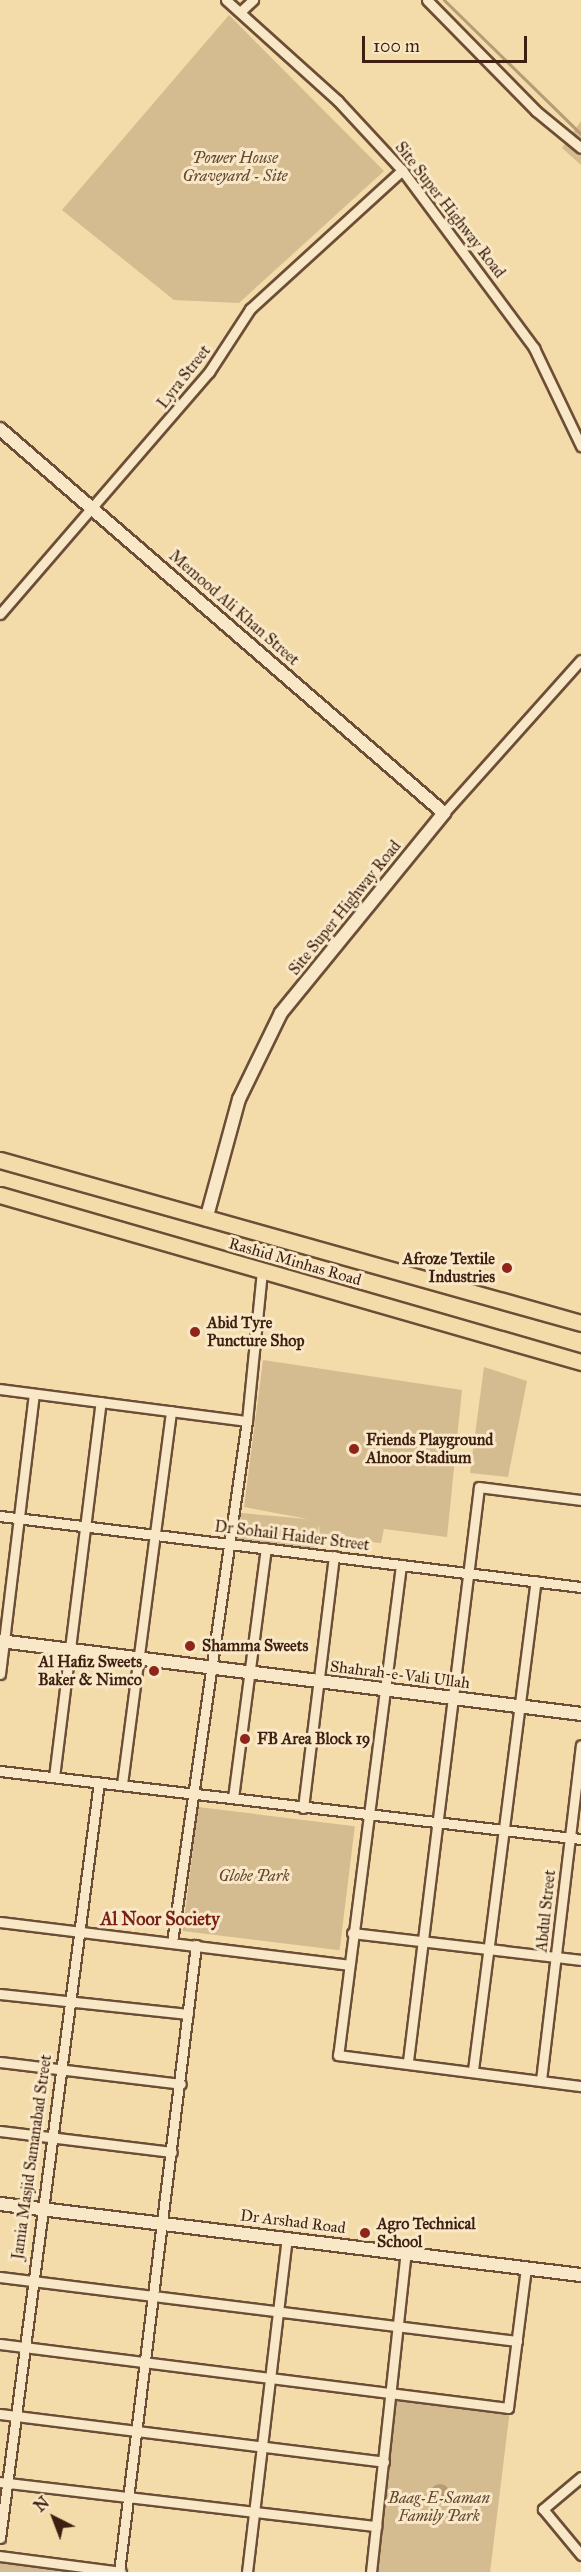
<!DOCTYPE html>
<html>
<head>
<meta charset="utf-8">
<style>
	body { margin:0 }
	#map { position:relative; width:581px; height:2572px; overflow:hidden; background:#f4dbaa; font-family:"IM FELL Great Primer",serif }
	div>[style] { position:absolute }
	.green>* { inset:0; background:#d5bb90; transform-origin:0 0 }
	.water>* { inset:0; background:#b69b75 }
	.round { border-radius:50% }
	.stream>* { height:3px; margin:-1.5px; padding:0 1.5px; transform-origin:1.5px; border-radius:1.5px; background:#b69b75 }
	.roads { filter:drop-shadow(2px 0 #6c4e36) drop-shadow(-2px 0 #6c4e36) drop-shadow(0 2px #6c4e36) drop-shadow(0 -2px #6c4e36) }
	.minor>* { height:9px; margin:-4.5px; padding:0 4.5px; transform-origin:4.5px; border-radius:4.5px; background:#f8e8c8 }
	.tertiary>* { height:12px; margin:-6px; padding:0 6px; transform-origin:6px; border-radius:6px; background:#f8e8c8 }
	.primary>* { height:15px; margin:-7.5px; padding:0 7.5px; transform-origin:7.5px; border-radius:7.5px; background:#f4dbaa }
	.dots>* { width:16px; height:16px; translate:-50% -50%; box-sizing:border-box; border:3px solid #f8e8c8; border-radius:50% }
	span { translate:-50% -50%; white-space:nowrap; text-align:center; line-height:1.15; -webkit-text-stroke:6px #f8e8c8; paint-order:stroke }
	.park-label { font-size:16px; color:#64462f; font-style:italic }
	.street-label { font-size:16px; color:#3f1f0f }
	.poi-label { font-size:16px; color:#3f1f0f; font-weight:700 }
	.right { translate:-100% -50%; text-align:right }
	.left { translate:0 -50%; text-align:left }
	.neighbourhood-label { font-size:18px; color:#7a1f14; font-weight:700 }
	.north { position:absolute; left:24px; top:2488px; width:60px; height:60px; -webkit-text-stroke:4px #f8e8c8; paint-order:stroke; rotate:318deg; font-size:16px; font-weight:700; line-height:24px; text-align:center; color:#3f1f0f }
	.north::after { content:''; display:block; margin:auto; width:21px; height:27px; background:#3f1f0f; clip-path:polygon(50% 0,100% 100%,50% 72%,0 100%) }
	.scale { position:absolute; left:362px; top:36px; width:165px; height:27px; box-sizing:border-box; border:3px solid #3f1f0f; border-top:0; padding-left:8px; font-size:18px; line-height:21px; white-space:nowrap; color:#3f1f0f; -webkit-text-stroke:4px #f8e8c8; paint-order:stroke }
</style>
</head>
<body>
<div id="map">
	<div class="green">
		<i style="clip-path:polygon(229px 15px,384px 171px,239px 303px,174px 300px,62px 210px)"></i>
		<i style="clip-path:polygon(581px 121px,581px 165px,562px 148px)"></i>
		<i style="clip-path:polygon(263px 1360px,462px 1390px,447px 1537px,384px 1529px,381px 1543px,320px 1537px,319px 1525px,314px 1549px,237px 1539px,241px 1513px,308px 1519px,244px 1507px)"></i>
		<i style="clip-path:polygon(484px 1367px,527px 1381px,508px 1477px,470px 1473px)"></i>
		<i style="left:198px;top:1807px;width:158px;height:125px;rotate:7deg"></i>
		<i style="left:393px;top:2394px;width:118px;height:179px;rotate:7deg"></i>
		<i style="clip-path:polygon(0 2560px,82px 2572px,0 2572px)"></i>
	</div>
	<div class="water">
		<i class="round" style="left:430px;top:2484px;width:20px;height:20px"></i>
	</div>
	<div class="stream">
		<i style="left:444px;top:0;width:192px;rotate:44.4deg"></i>
	</div>
	<div class="roads">
		<div class="minor">
			<i style="left:226px;top:0;width:151px;rotate:42deg"></i>
			<i style="left:338px;top:101px;width:94px;rotate:47.2deg"></i>
			<i style="left:402px;top:170px;width:222px;rotate:53.4deg"></i>
			<i style="left:534px;top:348px;width:109px;rotate:64.4deg"></i>
			<i style="left:427px;top:0;width:156px;rotate:45.5deg"></i>
			<i style="left:536px;top:111px;width:58px;rotate:39.4deg"></i>
			<i style="left:240px;top:12px;width:18px;rotate:-43deg"></i>
			<i style="left:0;top:614px;width:320px;rotate:-49.2deg"></i>
			<i style="left:209px;top:372px;width:75px;rotate:-56.9deg"></i>
			<i style="left:250px;top:309px;width:206px;rotate:-42.4deg"></i>
			<i style="left:444px;top:813px;width:205px;rotate:-48.2deg"></i>
			<i style="left:0;top:1389px;width:249px;rotate:7.4deg"></i>
			<i style="left:0;top:1516px;width:585px;rotate:6.97deg"></i>
			<i style="left:401px;top:1565px;width:494px;rotate:97.3deg"></i>
			<i style="left:338px;top:2055px;width:245px;rotate:7.3deg"></i>
			<i style="left:0;top:1674px;width:282px;rotate:-83.1deg"></i>
			<i style="left:0;top:1771px;width:585px;rotate:6.68deg"></i>
			<i style="left:54px;top:1777px;width:378px;rotate:-82.9deg"></i>
			<i style="left:122px;top:1784px;width:376px;rotate:-82.5deg"></i>
			<i style="left:233px;top:1798px;width:252px;rotate:-82.5deg"></i>
			<i style="left:303px;top:1808px;width:254px;rotate:-83deg"></i>
			<i style="left:0;top:1922px;width:351px;rotate:7deg"></i>
			<i style="left:352px;top:1933px;width:231px;rotate:6.7deg"></i>
			<i style="left:172px;top:1942px;width:526px;rotate:-81.81deg"></i>
			<i style="left:247px;top:1421px;width:151px;rotate:-84.3deg"></i>
			<i style="left:0;top:1994px;width:189px;rotate:6.1deg"></i>
			<i style="left:408px;top:2061px;width:578px;rotate:-82.95deg"></i>
			<i style="left:479px;top:1487px;width:103px;rotate:7.3deg"></i>
			<i style="left:0;top:2062px;width:182px;rotate:6.9deg"></i>
			<i style="left:473px;top:2070px;width:493px;rotate:-82.7deg"></i>
			<i style="left:541px;top:2080px;width:337px;rotate:-83.2deg"></i>
			<i style="left:0;top:2131px;width:173px;rotate:7deg"></i>
			<i style="left:0;top:2277px;width:521px;rotate:7.06deg"></i>
			<i style="left:0;top:2344px;width:512px;rotate:7.18deg"></i>
			<i style="left:508px;top:2408px;width:142px;rotate:-82.7deg"></i>
			<i style="left:0;top:2414px;width:387px;rotate:7.1deg"></i>
			<i style="left:581px;top:2477px;width:50px;rotate:139.9deg"></i>
			<i style="left:543px;top:2509px;width:60px;rotate:50.4deg"></i>
			<i style="left:0;top:2482px;width:379px;rotate:6.7deg"></i>
			<i style="left:0;top:2538px;width:762px;rotate:-82.54deg"></i>
			<i style="left:0;top:2556px;width:122px;rotate:7.5deg"></i>
			<i style="left:119px;top:2572px;width:632px;rotate:-83deg"></i>
			<i style="left:247px;top:2572px;width:336px;rotate:-83.2deg"></i>
			<i style="left:371px;top:2572px;width:322px;rotate:-83.8deg"></i>
		</div>
		<div class="tertiary">
			<i style="left:0;top:429px;width:587px;rotate:40.86deg"></i>
			<i style="left:444px;top:813px;width:258px;rotate:129.2deg"></i>
			<i style="left:281px;top:1013px;width:96px;rotate:116deg"></i>
			<i style="left:239px;top:1099px;width:125px;rotate:105.3deg"></i>
			<i style="left:0;top:1641px;width:586px;rotate:7.16deg"></i>
			<i style="left:0;top:2204px;width:585px;rotate:6.97deg"></i>
		</div>
		<div class="primary">
			<i style="left:0;top:1160px;width:603px;rotate:15.67deg"></i>
			<i style="left:0;top:1195px;width:605px;rotate:16.04deg"></i>
		</div>
	</div>
	<div class="dots">
		<i style="left:507px;top:1268px;background:#8f2418"></i>
		<i style="left:195px;top:1332px;background:#8f2418"></i>
		<i style="left:354px;top:1449px;background:#8f2418"></i>
		<i style="left:190px;top:1646px;background:#8f2418"></i>
		<i style="left:154px;top:1671px;background:#8f2418"></i>
		<i style="left:245px;top:1739px;background:#8f2418"></i>
		<i style="left:365px;top:2233px;background:#8f2418"></i>
	</div>
	<div class="park-label">
		<span style="left:235px;top:167px">Power House<br>Graveyard - Site</span>
		<span style="left:254px;top:1876px">Globe Park</span>
		<span style="left:439px;top:2507px">Baag-E-Saman<br>Family Park</span>
	</div>
	<div class="street-label">
		<span style="left:450px;top:210px;rotate:52deg">Site Super Highway Road</span>
		<span style="left:184px;top:377px;rotate:-52deg">Lyra Street</span>
		<span style="left:234px;top:608px;rotate:41deg">Memood Ali Khan Street</span>
		<span style="left:345px;top:908px;rotate:-51deg">Site Super Highway Road</span>
		<span style="left:295px;top:1262px;rotate:16deg">Rashid Minhas Road</span>
		<span style="left:292px;top:1536px;rotate:7deg">Dr Sohail Haider Street</span>
		<span style="left:400px;top:1675px;rotate:7deg">Shahrah-e-Vali Ullah</span>
		<span style="left:546px;top:1911px;rotate:-84deg">Abdul Street</span>
		<span style="left:32px;top:2157px;rotate:-82deg">Jamia Masjid Samanabad Street</span>
		<span style="left:293px;top:2222px;rotate:7deg">Dr Arshad Road</span>
	</div>
	<div class="poi-label">
		<span class="right" style="left:495px;top:1268px">Afroze Textile<br>Industries</span>
		<span class="left" style="left:207px;top:1332px">Abid Tyre<br>Puncture Shop</span>
		<span class="left" style="left:366px;top:1449px">Friends Playground<br>Alnoor Stadium</span>
		<span class="left" style="left:202px;top:1646px">Shamma Sweets</span>
		<span class="right" style="left:142px;top:1671px">Al Hafiz Sweets<br>Baker &amp; Nimco</span>
		<span class="left" style="left:257px;top:1739px">FB Area Block 19</span>
		<span class="left" style="left:377px;top:2233px">Agro Technical<br>School</span>
	</div>
	<div class="neighbourhood-label">
		<span style="left:160px;top:1919px">Al Noor Society</span>
	</div>
	<div class="north">N</div>
	<div class="scale">100 m</div>
</div>
</body>
</html>
